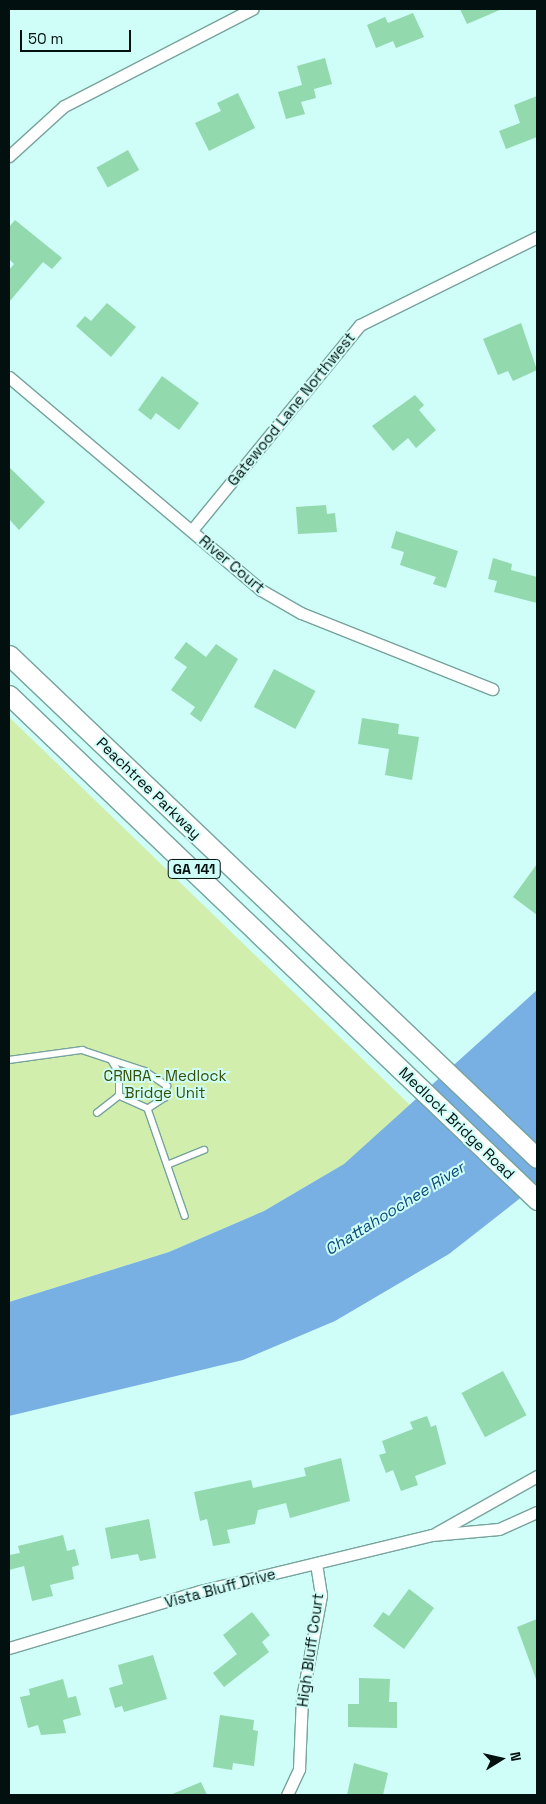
<!DOCTYPE html>
<html>
<head>
<meta charset="utf-8">
<style>
	body { margin:0 }
	#map { position:relative; width:546px; height:1804px; overflow:hidden; background:#cffdf7; font-family:"Space Grotesk",sans-serif }
	div>[style] { position:absolute }
	.green>* { inset:0; background:#d2eeac }
	.water>* { inset:0; background:#78b0e3 }
	.building>* { inset:0; background:#92d9ae; transform-origin:0 0 }
	.roads { filter:drop-shadow(1px 0 #77a39d) drop-shadow(-1px 0 #77a39d) drop-shadow(0 1px #77a39d) drop-shadow(0 -1px #77a39d) }
	.service>* { height:5.5px; margin:-2.75px; padding:0 2.75px; transform-origin:2.75px; border-radius:2.75px; background:#fff }
	.minor>* { height:11px; margin:-5.5px; padding:0 5.5px; transform-origin:5.5px; border-radius:5.5px; background:#fff }
	.trunk>* { height:19px; margin:-9.5px; padding:0 9.5px; transform-origin:9.5px; border-radius:9.5px; background:#fff }
	span { translate:-50% -50%; white-space:nowrap; text-align:center; line-height:1.15; -webkit-text-stroke:4px #cffdf7; paint-order:stroke }
	.shield-label span { padding:1px 4px; background:#cffdf7; border:1px solid; border-radius:4px; -webkit-text-stroke-width:0 }
	.shield-label { font-size:14px; color:#02100f; font-weight:700 }
	.street-label { font-size:15px; color:#02100f }
	.park-label { font-size:15px; color:#364e01 }
	.water-label { font-size:16px; color:#084978; font-style:italic }
	.frame { position:absolute; inset:0; border:10px solid #02100f; pointer-events:none }
	.north { position:absolute; left:476px; top:1734px; width:50px; height:50px; -webkit-text-stroke:4px #cffdf7; paint-order:stroke; rotate:80deg; font-size:14px; font-weight:700; line-height:20px; text-align:center; color:#02100f }
	.north::after { content:''; display:block; margin:auto; width:18px; height:22px; background:#02100f; clip-path:polygon(50% 0,100% 100%,50% 72%,0 100%) }
	.scale { position:absolute; left:20px; top:30px; width:111px; height:22px; box-sizing:border-box; border:2px solid #02100f; border-top:0; padding-left:6px; font-size:15px; line-height:18px; white-space:nowrap; color:#02100f; -webkit-text-stroke:4px #cffdf7; paint-order:stroke }
</style>
</head>
<body>
<div id="map">
	<div class="green">
		<i style="clip-path:polygon(9px 717px,410px 1105px,344px 1164px,264px 1211px,169px 1252px,9px 1302px)"></i>
	</div>
	<div class="water">
		<i style="clip-path:polygon(537px 990px,537px 1185px,449px 1254px,335px 1321px,243px 1360px,9px 1416px,9px 1302px,169px 1252px,264px 1211px,344px 1164px)"></i>
	</div>
	<div class="building">
		<i style="clip-path:polygon(460px 9px,502px 9px,467px 24px)"></i>
		<i style="clip-path:polygon(413px 13px,424px 37px,396px 48px,393px 41px,376px 48px,367px 25px,385px 17px,388px 23px)"></i>
		<i style="clip-path:polygon(325px 58px,332px 84px,314px 89px,316px 98px,301px 102px,305px 114px,286px 119px,278px 92px,302px 85px,297px 66px)"></i>
		<i style="clip-path:polygon(238px 93px,255px 128px,209px 151px,195px 123px,221px 111px,217px 103px)"></i>
		<i style="clip-path:polygon(537px 96px,537px 137px,506px 149px,499px 131px,520px 123px,514px 105px)"></i>
		<i style="left:128px;top:150px;width:23px;height:36px;rotate:61deg"></i>
		<i style="clip-path:polygon(15px 220px,62px 258px,52px 269px,43px 262px,9px 302px,9px 270px,14px 264px,9px 259px,9px 227px)"></i>
		<i style="clip-path:polygon(107px 303px,136px 327px,111px 357px,76px 326px,85px 316px,91px 321px)"></i>
		<i style="clip-path:polygon(521px 323px,537px 370px,513px 381px,508px 371px,498px 375px,483px 339px)"></i>
		<i style="clip-path:polygon(162px 376px,199px 403px,179px 430px,156px 413px,151px 420px,138px 410px)"></i>
		<i style="clip-path:polygon(415px 395px,424px 405px,419px 410px,436px 430px,416px 448px,408px 438px,393px 451px,372px 426px)"></i>
		<i style="clip-path:polygon(9px 467px,45px 502px,19px 530px,9px 519px)"></i>
		<i style="clip-path:polygon(326px 505px,327px 514px,335px 513px,337px 532px,298px 534px,296px 507px)"></i>
		<i style="clip-path:polygon(396px 531px,458px 551px,446px 588px,433px 584px,436px 577px,400px 565px,404px 552px,391px 548px)"></i>
		<i style="clip-path:polygon(493px 558px,512px 564px,511px 570px,537px 577px,537px 603px,494px 592px,497px 581px,488px 579px)"></i>
		<i style="clip-path:polygon(186px 642px,206px 657px,216px 644px,238px 659px,201px 722px,190px 714px,195px 707px,171px 690px,187px 667px,174px 658px)"></i>
		<i style="left:274px;top:669px;width:47px;height:43px;rotate:28deg"></i>
		<i style="clip-path:polygon(362px 718px,399px 724px,398px 734px,419px 737px,412px 780px,385px 775px,389px 749px,358px 744px)"></i>
		<i style="clip-path:polygon(537px 864px,537px 915px,513px 897px)"></i>
		<i style="left:503px;top:1371px;width:50px;height:47px;rotate:62deg"></i>
		<i style="clip-path:polygon(427px 1416px,431px 1427px,436px 1425px,446px 1464px,415px 1476px,418px 1485px,401px 1491px,393px 1470px,386px 1473px,379px 1455px,386px 1453px,382px 1441px,413px 1429px,410px 1422px)"></i>
		<i style="clip-path:polygon(341px 1458px,350px 1501px,290px 1518px,286px 1503px,258px 1510px,255px 1524px,227px 1530px,230px 1543px,213px 1546px,207px 1519px,200px 1521px,194px 1492px,251px 1480px,253px 1488px,306px 1476px,304px 1468px)"></i>
		<i style="clip-path:polygon(149px 1519px,156px 1558px,140px 1561px,138px 1554px,111px 1559px,105px 1528px)"></i>
		<i style="clip-path:polygon(63px 1535px,67px 1551px,75px 1549px,79px 1565px,72px 1567px,74px 1579px,50px 1585px,53px 1596px,32px 1601px,24px 1566px,9px 1570px,9px 1555px,20px 1553px,18px 1546px)"></i>
		<i style="clip-path:polygon(409px 1589px,434px 1608px,404px 1649px,373px 1626px,383px 1612px,389px 1616px)"></i>
		<i style="clip-path:polygon(252px 1612px,270px 1635px,262px 1642px,269px 1652px,224px 1687px,213px 1673px,237px 1654px,223px 1635px)"></i>
		<i style="clip-path:polygon(537px 1619px,537px 1678px,536px 1679px,517px 1627px)"></i>
		<i style="clip-path:polygon(153px 1655px,167px 1699px,124px 1712px,122px 1706px,115px 1708px,109px 1688px,123px 1684px,118px 1665px)"></i>
		<i style="clip-path:polygon(359px 1678px,390px 1679px,389px 1702px,397px 1702px,397px 1728px,348px 1727px,348px 1704px,359px 1704px)"></i>
		<i style="clip-path:polygon(63px 1679px,68px 1698px,76px 1696px,81px 1715px,63px 1720px,66px 1733px,41px 1735px,38px 1725px,28px 1728px,20px 1697px,30px 1695px,29px 1689px)"></i>
		<i style="clip-path:polygon(220px 1715px,254px 1720px,253px 1730px,258px 1731px,254px 1766px,233px 1763px,232px 1770px,213px 1767px)"></i>
		<i style="clip-path:polygon(354px 1763px,388px 1773px,383px 1795px,347px 1795px)"></i>
		<i style="clip-path:polygon(201px 1782px,207px 1795px,170px 1795px)"></i>
	</div>
	<div class="roads">
		<div class="service">
			<i style="left:9px;top:1060px;width:74px;rotate:-7.8deg"></i>
			<i style="left:82px;top:1050px;width:66px;rotate:18.4deg"></i>
			<i style="left:145px;top:1071px;width:27px;rotate:34deg"></i>
			<i style="left:167px;top:1086px;width:12px;rotate:99deg"></i>
			<i style="left:165px;top:1098px;width:20px;rotate:147deg"></i>
			<i style="left:148px;top:1109px;width:32px;rotate:-156deg"></i>
			<i style="left:148px;top:1109px;width:113px;rotate:70.9deg"></i>
			<i style="left:97px;top:1113px;width:28px;rotate:-38deg"></i>
			<i style="left:119px;top:1096px;width:23px;rotate:-90deg"></i>
			<i style="left:119px;top:1073px;width:13px;rotate:-122deg"></i>
			<i style="left:167px;top:1165px;width:40px;rotate:-22deg"></i>
		</div>
		<div class="minor">
			<i style="left:9px;top:156px;width:74px;rotate:-42.3deg"></i>
			<i style="left:64px;top:106px;width:212px;rotate:-27.3deg"></i>
			<i style="left:9px;top:377px;width:330px;rotate:40.2deg"></i>
			<i style="left:261px;top:590px;width:46px;rotate:29.9deg"></i>
			<i style="left:301px;top:613px;width:206px;rotate:21.7deg"></i>
			<i style="left:192px;top:530px;width:265px;rotate:-50.7deg"></i>
			<i style="left:360px;top:325px;width:198px;rotate:-26.4deg"></i>
			<i style="left:436px;top:1533px;width:116px;rotate:-29.4deg"></i>
			<i style="left:9px;top:1648px;width:199px;rotate:-16.6deg"></i>
			<i style="left:200px;top:1591px;width:239px;rotate:-13.6deg"></i>
			<i style="left:432px;top:1535px;width:67px;rotate:-5.1deg"></i>
			<i style="left:499px;top:1529px;width:42px;rotate:-24.1deg"></i>
			<i style="left:287px;top:1795px;width:29px;rotate:-65deg"></i>
			<i style="left:299px;top:1769px;width:71px;rotate:-87.6deg"></i>
			<i style="left:302px;top:1698px;width:105px;rotate:-79.5deg"></i>
			<i style="left:321px;top:1595px;width:32px;rotate:-99deg"></i>
		</div>
		<div class="trunk">
			<i style="left:9px;top:655px;width:729px;rotate:43.61deg"></i>
			<i style="left:9px;top:695px;width:731px;rotate:43.72deg"></i>
		</div>
	</div>
	<div class="shield-label">
		<span style="left:194px;top:869px">GA 141</span>
	</div>
	<div class="street-label">
		<span style="left:291px;top:409px;rotate:-51deg">Gatewood Lane Northwest</span>
		<span style="left:232px;top:564px;rotate:40deg">River Court</span>
		<span style="left:149px;top:788px;rotate:44deg">Peachtree Parkway</span>
		<span style="left:457px;top:1123px;rotate:44deg">Medlock Bridge Road</span>
		<span style="left:220px;top:1588px;rotate:-15deg">Vista Bluff Drive</span>
		<span style="left:310px;top:1650px;rotate:-82deg">High Bluff Court</span>
	</div>
	<div class="park-label">
		<span style="left:165px;top:1084px">CRNRA - Medlock<br>Bridge Unit</span>
	</div>
	<div class="water-label">
		<span style="left:395px;top:1209px;rotate:-32deg">Chattahoochee River</span>
	</div>
	<div class="frame"></div>
	<div class="north">N</div>
	<div class="scale">50 m</div>
</div>
</body>
</html>
